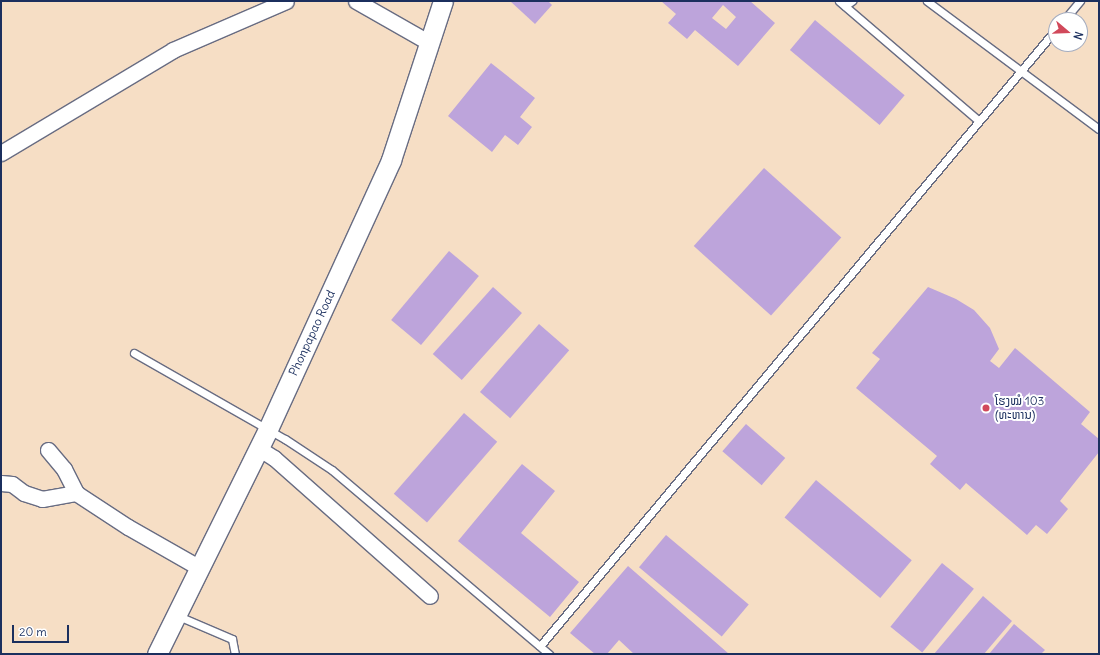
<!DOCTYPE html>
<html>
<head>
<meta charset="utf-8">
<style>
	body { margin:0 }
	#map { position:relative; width:1100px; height:655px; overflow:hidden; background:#f6dec5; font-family:Delius,"Noto Sans Lao",sans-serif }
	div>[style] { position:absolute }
	.building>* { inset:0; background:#bda4db; transform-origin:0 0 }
	.roads { filter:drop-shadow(1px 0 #686c82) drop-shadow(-1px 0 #686c82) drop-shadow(0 1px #686c82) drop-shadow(0 -1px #686c82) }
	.service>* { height:7px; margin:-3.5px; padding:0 3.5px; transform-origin:3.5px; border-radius:3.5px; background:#fff }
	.minor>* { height:15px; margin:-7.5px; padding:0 7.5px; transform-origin:7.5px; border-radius:7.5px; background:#fff }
	.tertiary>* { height:19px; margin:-9.5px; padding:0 9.5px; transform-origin:9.5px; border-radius:9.5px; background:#fff }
	.dots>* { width:11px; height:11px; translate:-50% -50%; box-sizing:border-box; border:2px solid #fff; border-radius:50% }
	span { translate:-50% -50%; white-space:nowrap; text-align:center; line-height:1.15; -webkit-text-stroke:4px #fff; paint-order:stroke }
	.street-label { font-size:12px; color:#1b2f5e }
	.poi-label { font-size:12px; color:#1b2f5e }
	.left { translate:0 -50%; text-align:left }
	.frame { position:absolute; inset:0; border:2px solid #1b2f5e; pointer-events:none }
	.north { position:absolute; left:1048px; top:12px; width:40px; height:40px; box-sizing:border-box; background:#fff; border:1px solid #a4acbf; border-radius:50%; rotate:109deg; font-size:11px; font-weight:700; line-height:16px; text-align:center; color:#1b2f5e }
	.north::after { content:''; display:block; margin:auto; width:14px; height:18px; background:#d1495b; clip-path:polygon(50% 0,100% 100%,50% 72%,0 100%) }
	.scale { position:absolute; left:12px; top:625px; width:57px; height:18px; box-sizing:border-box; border:2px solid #1b2f5e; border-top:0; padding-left:5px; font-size:12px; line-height:14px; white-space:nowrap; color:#1b2f5e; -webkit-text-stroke:3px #fff; paint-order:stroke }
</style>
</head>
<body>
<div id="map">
	<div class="building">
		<i style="clip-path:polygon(510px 1px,548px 1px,552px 5px,535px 24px)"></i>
		<i style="clip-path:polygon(evenodd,661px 1px,750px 1px,775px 23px,738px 66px,695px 30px,687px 39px,668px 23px,676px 14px,661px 1px,723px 5px,736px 17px,726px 29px,712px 18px,723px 5px)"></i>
		<i style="left:815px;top:20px;width:117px;height:39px;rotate:40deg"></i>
		<i style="clip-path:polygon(491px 63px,535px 98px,520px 117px,532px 127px,518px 145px,505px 135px,492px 152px,448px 116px)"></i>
		<i style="left:764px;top:168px;width:104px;height:105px;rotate:42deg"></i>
		<i style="left:449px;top:251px;width:39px;height:90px;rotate:40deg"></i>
		<i style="left:493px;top:287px;width:39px;height:90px;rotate:42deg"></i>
		<i style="clip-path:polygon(928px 287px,956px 299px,974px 310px,990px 328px,999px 349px,990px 361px,999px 368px,1015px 348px,1090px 412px,1081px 424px,1099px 439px,1099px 452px,1060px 501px,1068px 509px,1047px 534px,1036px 525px,1027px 535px,966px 483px,960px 490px,930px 464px,937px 456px,856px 388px,880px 359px,872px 353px)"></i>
		<i style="left:539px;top:324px;width:40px;height:90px;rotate:41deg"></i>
		<i style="left:464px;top:413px;width:44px;height:107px;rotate:41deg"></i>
		<i style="left:746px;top:424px;width:52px;height:36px;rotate:41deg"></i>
		<i style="clip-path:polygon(522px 464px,555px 491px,521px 533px,579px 582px,550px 617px,458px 541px)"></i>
		<i style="left:816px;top:480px;width:125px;height:49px;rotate:40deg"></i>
		<i style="left:666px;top:535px;width:108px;height:42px;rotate:40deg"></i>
		<i style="left:942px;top:563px;width:41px;height:82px;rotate:39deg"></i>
		<i style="clip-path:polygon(628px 566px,729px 654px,634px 654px,619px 640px,607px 654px,595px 654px,570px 633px)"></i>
		<i style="clip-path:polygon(983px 596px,1012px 621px,984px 654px,934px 654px)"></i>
		<i style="clip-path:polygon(1014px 624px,1045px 650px,1041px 654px,989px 654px)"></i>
	</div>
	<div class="roads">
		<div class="service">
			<i style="left:839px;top:1px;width:184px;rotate:40.6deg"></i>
			<i style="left:927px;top:1px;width:214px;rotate:36.7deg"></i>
			<i style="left:845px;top:6px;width:9px;rotate:-36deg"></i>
			<i style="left:1064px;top:20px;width:25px;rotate:-50deg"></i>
			<i style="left:134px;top:353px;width:174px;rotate:29.7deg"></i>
			<i style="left:285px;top:439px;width:56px;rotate:33.4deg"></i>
			<i style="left:332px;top:470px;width:285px;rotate:40.3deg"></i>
			<i style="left:176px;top:615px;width:61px;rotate:23.2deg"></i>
			<i style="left:232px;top:639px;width:15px;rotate:79deg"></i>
			<i style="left:540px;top:646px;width:804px;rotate:-50.09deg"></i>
		</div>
		<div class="minor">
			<i style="left:356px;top:1px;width:85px;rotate:29.6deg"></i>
			<i style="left:1px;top:153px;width:200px;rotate:-30.9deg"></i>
			<i style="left:173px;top:50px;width:123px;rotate:-23.4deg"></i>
			<i style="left:258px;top:448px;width:19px;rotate:32deg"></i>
			<i style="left:274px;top:458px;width:208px;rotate:41.5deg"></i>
			<i style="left:48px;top:450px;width:25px;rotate:50deg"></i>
			<i style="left:64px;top:469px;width:27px;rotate:63deg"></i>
			<i style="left:76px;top:493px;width:62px;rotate:33.2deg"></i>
			<i style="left:128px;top:527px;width:83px;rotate:29.7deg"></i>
			<i style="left:1px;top:483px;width:11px;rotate:5deg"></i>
			<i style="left:12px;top:484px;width:15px;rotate:37deg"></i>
			<i style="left:24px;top:493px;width:19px;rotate:18deg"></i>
			<i style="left:42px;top:499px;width:35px;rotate:-10deg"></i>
		</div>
		<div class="tertiary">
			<i style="left:157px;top:654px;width:251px;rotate:-63.7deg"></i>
			<i style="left:268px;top:429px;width:296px;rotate:-65.4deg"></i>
			<i style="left:391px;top:160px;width:167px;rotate:-71.9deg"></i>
		</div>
	</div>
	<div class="dots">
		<i style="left:986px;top:408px;background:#d1495b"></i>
	</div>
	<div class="street-label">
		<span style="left:312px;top:333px;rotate:-65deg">Phonpapao Road</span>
	</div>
	<div class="poi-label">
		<span class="left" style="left:995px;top:408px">ໂຮງໝໍ 103<br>(ທະຫານ)</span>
	</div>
	<div class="frame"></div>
	<div class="north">N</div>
	<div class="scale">20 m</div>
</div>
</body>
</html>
